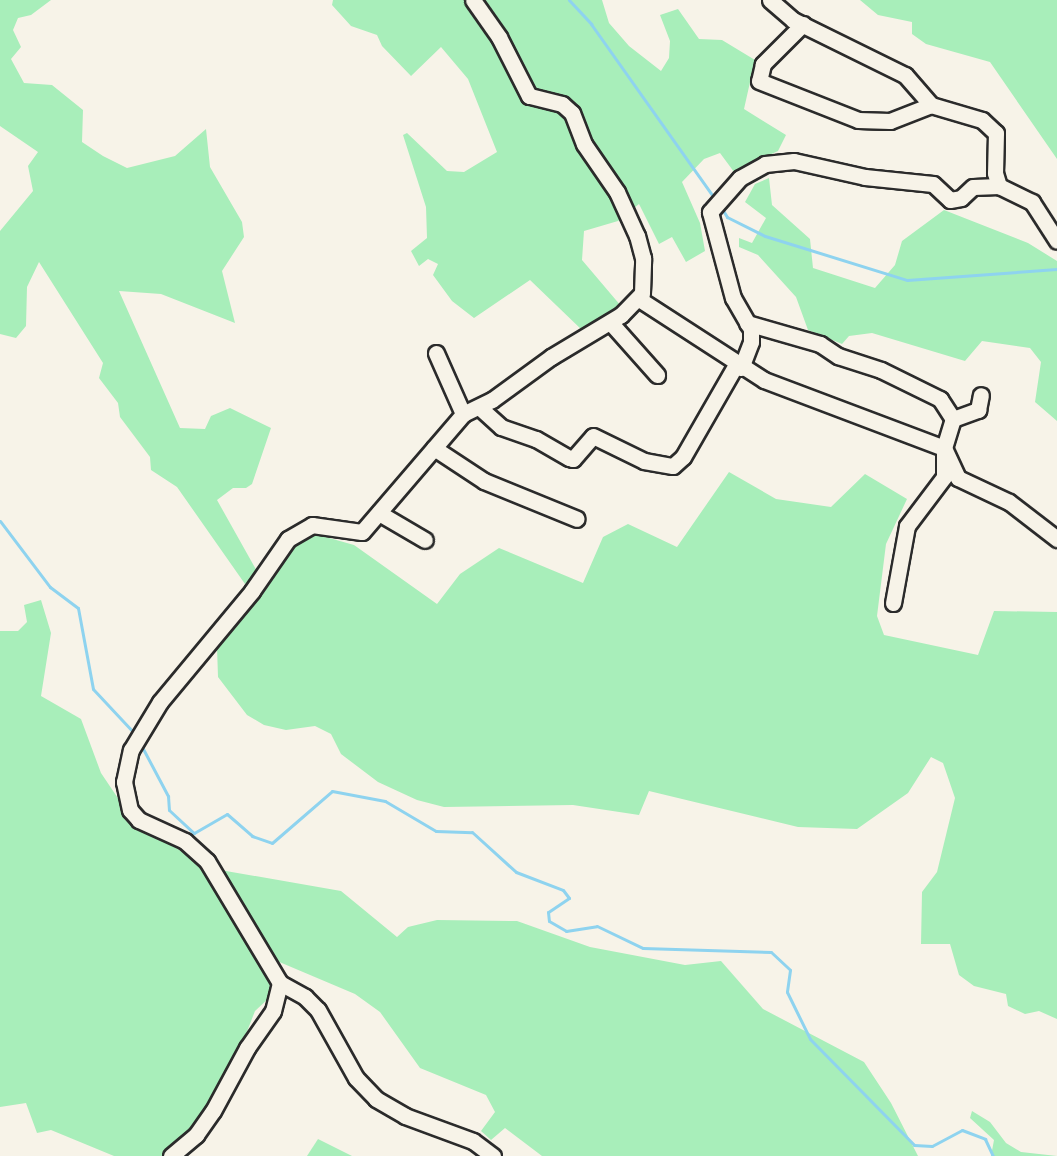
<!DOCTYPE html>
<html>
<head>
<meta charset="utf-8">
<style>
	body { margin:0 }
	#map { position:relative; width:1057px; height:1156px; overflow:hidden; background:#f7f3e8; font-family:Dekko,sans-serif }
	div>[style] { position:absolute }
	.green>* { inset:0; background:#a8eeba }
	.stream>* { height:3px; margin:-1.5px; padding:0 1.5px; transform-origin:1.5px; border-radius:1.5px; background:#8ed3ef }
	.roads { filter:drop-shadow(2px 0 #2b2b2b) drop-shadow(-2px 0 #2b2b2b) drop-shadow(0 2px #2b2b2b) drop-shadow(0 -2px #2b2b2b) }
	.minor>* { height:15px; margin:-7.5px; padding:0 7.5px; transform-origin:7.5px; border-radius:7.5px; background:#f7f3e8 }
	span { translate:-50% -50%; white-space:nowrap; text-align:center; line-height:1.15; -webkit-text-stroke:4.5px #f7f3e8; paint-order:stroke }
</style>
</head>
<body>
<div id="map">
	<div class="green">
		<i style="clip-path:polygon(0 0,51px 0,31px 15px,18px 18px,13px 30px,21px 47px,11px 59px,24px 83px,52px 85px,83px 110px,82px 142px,103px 156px,127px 168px,175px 156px,206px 129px,210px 167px,242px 222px,244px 237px,222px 271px,235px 323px,161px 294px,119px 291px,180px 428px,205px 429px,211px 416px,230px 408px,271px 428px,252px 484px,246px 488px,233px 488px,217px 500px,258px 573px,245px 584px,177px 487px,151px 470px,150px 457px,120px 417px,118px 403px,99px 378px,103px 363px,39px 262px,27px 287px,26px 326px,16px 338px,0 334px,0 231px,33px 191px,28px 166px,38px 152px,0 126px)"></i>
		<i style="clip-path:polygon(333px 0,602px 0,609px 23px,629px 46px,661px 71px,669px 58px,670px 41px,660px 15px,678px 9px,699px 39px,722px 40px,755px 60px,744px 109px,786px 135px,778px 151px,746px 166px,737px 176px,720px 153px,704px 159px,682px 182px,700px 223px,705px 251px,686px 262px,672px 237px,659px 244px,639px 204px,618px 221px,584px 231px,582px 260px,621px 306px,583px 331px,530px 280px,474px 318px,452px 301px,433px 275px,438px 264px,428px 259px,419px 266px,411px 251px,427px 238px,426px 207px,403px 135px,407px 133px,447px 171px,464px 172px,497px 152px,468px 79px,441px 47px,411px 76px,382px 46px,377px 35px,351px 26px,332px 5px)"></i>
		<i style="clip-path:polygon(860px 0,1057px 0,1057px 159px,990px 62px,926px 44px,912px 34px,912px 22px,878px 15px)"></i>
		<i style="clip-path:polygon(769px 178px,772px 205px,810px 239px,813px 268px,875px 288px,895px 265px,902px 241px,944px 210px,1028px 243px,1057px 261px,1057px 421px,1035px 402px,1041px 362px,1030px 348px,982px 341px,965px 361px,872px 333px,849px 336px,842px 344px,808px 330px,796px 297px,758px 255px,739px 247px,739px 238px,752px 243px,766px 218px,745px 202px,755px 184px)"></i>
		<i style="clip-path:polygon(729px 472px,776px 499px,831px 507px,865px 474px,907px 499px,886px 544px,877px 616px,884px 635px,978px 655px,994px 611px,1057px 612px,1057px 1019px,1039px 1011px,1025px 1014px,1008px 1006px,1006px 994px,974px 986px,959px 975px,950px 944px,921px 944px,922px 892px,937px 872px,955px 798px,943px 763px,931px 757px,908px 793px,857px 829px,798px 827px,649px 791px,639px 815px,573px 805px,444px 807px,417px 800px,378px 782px,341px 754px,331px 734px,315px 726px,286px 730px,264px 725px,247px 715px,218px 677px,217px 647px,265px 591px,301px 537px,315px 534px,354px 545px,437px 604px,460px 574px,499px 548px,583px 583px,603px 537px,628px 524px,677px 547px)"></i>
		<i style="clip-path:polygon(41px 600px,51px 633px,41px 696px,81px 719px,101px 773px,138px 828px,170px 843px,203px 867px,341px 891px,397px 937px,408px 927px,437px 920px,517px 921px,590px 947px,685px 965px,721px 961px,763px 1009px,864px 1062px,891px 1103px,918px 1156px,542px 1156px,505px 1128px,491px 1140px,481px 1131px,495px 1112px,486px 1095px,420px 1068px,380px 1012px,355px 994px,277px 961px,270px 997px,255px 1011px,241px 1047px,248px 1062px,223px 1114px,187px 1156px,114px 1156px,51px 1130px,37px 1133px,26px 1103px,0 1107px,0 631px,18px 631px,27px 622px,24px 605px)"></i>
		<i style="clip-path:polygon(972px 1111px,990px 1122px,1006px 1143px,1021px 1152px,1057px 1156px,991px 1156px,994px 1140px,970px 1118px)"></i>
		<i style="clip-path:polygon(318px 1139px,352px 1156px,307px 1156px)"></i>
	</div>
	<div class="stream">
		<i style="left:569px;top:0;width:33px;rotate:47deg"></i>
		<i style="left:591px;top:24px;width:214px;rotate:54.7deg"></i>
		<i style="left:721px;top:207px;width:12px;rotate:59deg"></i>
		<i style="left:727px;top:217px;width:42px;rotate:26.6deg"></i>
		<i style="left:765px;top:236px;width:149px;rotate:17.2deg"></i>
		<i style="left:907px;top:280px;width:150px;rotate:-4.2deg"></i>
		<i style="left:0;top:521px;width:83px;rotate:52.9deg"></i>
		<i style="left:50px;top:587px;width:35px;rotate:37deg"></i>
		<i style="left:78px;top:608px;width:82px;rotate:79.5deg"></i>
		<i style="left:93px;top:689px;width:62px;rotate:47deg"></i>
		<i style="left:141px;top:745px;width:58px;rotate:62.1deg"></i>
		<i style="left:168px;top:796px;width:14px;rotate:86deg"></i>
		<i style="left:169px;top:810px;width:34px;rotate:43deg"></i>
		<i style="left:194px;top:833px;width:38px;rotate:-30deg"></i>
		<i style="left:227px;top:814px;width:33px;rotate:41deg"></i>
		<i style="left:252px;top:836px;width:21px;rotate:19deg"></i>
		<i style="left:272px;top:843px;width:79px;rotate:-40.9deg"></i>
		<i style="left:332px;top:791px;width:54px;rotate:10.7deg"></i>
		<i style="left:385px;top:801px;width:59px;rotate:30.5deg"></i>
		<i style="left:436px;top:831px;width:36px;rotate:2deg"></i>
		<i style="left:472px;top:832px;width:59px;rotate:42.3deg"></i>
		<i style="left:516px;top:872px;width:50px;rotate:21deg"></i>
		<i style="left:563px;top:890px;width:10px;rotate:53deg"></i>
		<i style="left:569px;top:898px;width:25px;rotate:146deg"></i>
		<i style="left:548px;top:912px;width:9px;rotate:84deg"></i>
		<i style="left:549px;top:921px;width:20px;rotate:30deg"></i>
		<i style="left:566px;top:931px;width:31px;rotate:-9deg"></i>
		<i style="left:597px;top:926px;width:51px;rotate:25.6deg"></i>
		<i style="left:643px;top:948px;width:128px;rotate:1.8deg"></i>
		<i style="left:771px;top:952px;width:26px;rotate:43deg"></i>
		<i style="left:790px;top:970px;width:22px;rotate:98deg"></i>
		<i style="left:787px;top:992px;width:52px;rotate:63.9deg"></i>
		<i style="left:810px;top:1039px;width:148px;rotate:45.5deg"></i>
		<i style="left:914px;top:1145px;width:18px;rotate:3deg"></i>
		<i style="left:932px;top:1146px;width:34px;rotate:-28deg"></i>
		<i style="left:962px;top:1130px;width:25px;rotate:21deg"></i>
		<i style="left:985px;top:1139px;width:19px;rotate:65deg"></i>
	</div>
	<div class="roads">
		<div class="minor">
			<i style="left:770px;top:0;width:30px;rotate:41deg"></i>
			<i style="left:793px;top:20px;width:125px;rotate:26.2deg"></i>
			<i style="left:905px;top:75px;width:40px;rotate:49deg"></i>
			<i style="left:803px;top:24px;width:57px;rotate:135deg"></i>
			<i style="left:763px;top:64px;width:17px;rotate:103deg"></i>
			<i style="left:759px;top:81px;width:106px;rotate:21.5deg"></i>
			<i style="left:858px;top:120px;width:32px;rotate:2deg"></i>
			<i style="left:890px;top:121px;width:44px;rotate:-21.3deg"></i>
			<i style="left:931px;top:105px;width:53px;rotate:16.4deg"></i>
			<i style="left:982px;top:120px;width:19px;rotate:43deg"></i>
			<i style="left:996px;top:133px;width:40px;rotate:91.4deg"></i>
			<i style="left:995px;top:173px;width:14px;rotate:73deg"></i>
			<i style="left:999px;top:186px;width:37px;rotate:26deg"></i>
			<i style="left:1032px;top:202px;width:46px;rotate:57.3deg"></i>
			<i style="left:639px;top:299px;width:149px;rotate:32.9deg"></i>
			<i style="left:764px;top:380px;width:192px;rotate:20.7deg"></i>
			<i style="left:944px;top:448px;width:33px;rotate:65deg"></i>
			<i style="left:958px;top:478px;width:56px;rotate:25.2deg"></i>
			<i style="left:1009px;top:502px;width:61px;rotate:37.6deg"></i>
			<i style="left:610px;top:322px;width:71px;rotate:48.4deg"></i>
			<i style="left:747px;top:323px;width:76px;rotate:16deg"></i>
			<i style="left:820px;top:344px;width:22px;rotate:34deg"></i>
			<i style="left:838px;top:356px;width:45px;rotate:18deg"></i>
			<i style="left:881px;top:370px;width:66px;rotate:26.2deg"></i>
			<i style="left:940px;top:399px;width:24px;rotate:57deg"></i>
			<i style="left:436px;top:353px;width:67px;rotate:66.1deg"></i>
			<i style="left:741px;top:368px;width:28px;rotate:-69deg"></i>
			<i style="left:751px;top:342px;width:13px;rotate:-90deg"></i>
			<i style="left:751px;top:329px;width:36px;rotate:-120deg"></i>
			<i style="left:733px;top:298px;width:89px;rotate:-105deg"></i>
			<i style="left:710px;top:212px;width:45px;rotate:-48.6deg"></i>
			<i style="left:740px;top:178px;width:29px;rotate:-29deg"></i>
			<i style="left:765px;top:164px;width:29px;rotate:-6deg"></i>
			<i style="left:794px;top:161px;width:73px;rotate:12.7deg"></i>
			<i style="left:865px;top:177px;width:68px;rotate:5.9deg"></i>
			<i style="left:933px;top:184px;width:23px;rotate:43deg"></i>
			<i style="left:950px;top:200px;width:11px;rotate:-10deg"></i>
			<i style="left:961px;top:198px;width:16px;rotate:-43deg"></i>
			<i style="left:973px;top:187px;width:26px;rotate:-2deg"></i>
			<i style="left:479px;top:407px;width:30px;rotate:42deg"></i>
			<i style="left:501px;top:427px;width:37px;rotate:19deg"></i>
			<i style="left:536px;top:439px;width:38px;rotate:30deg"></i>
			<i style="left:569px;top:458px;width:4px;rotate:14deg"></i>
			<i style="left:573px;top:459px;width:30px;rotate:-49deg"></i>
			<i style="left:593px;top:436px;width:57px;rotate:26.1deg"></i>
			<i style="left:644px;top:461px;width:29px;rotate:10deg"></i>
			<i style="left:673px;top:466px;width:13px;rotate:-42deg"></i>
			<i style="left:683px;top:457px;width:106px;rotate:-60.1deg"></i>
			<i style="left:434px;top:448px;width:60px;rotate:33.4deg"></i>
			<i style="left:484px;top:481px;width:100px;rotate:22.2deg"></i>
			<i style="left:379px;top:513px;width:53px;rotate:30.4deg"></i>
			<i style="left:893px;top:603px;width:78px;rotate:-79.7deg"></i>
			<i style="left:907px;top:526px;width:61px;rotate:-52.9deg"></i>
			<i style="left:944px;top:477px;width:29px;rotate:-90deg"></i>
			<i style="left:944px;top:448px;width:30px;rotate:-73deg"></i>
			<i style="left:953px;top:419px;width:27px;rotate:-20deg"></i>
			<i style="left:978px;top:410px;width:15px;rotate:-79deg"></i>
			<i style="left:280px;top:983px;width:29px;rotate:29deg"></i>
			<i style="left:305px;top:997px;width:18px;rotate:45deg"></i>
			<i style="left:318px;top:1010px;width:78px;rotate:60.8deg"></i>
			<i style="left:356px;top:1078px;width:29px;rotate:46deg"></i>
			<i style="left:376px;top:1099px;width:34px;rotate:30deg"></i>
			<i style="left:405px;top:1116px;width:72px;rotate:20.2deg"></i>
			<i style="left:473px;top:1141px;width:25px;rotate:37deg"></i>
			<i style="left:171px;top:1156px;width:33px;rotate:-40deg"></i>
			<i style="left:196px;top:1135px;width:29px;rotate:-55deg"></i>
			<i style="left:213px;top:1111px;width:72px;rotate:-61.6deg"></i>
			<i style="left:247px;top:1048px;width:45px;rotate:-54.9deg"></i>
			<i style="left:273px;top:1011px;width:29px;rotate:-76deg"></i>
			<i style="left:280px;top:983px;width:142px;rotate:-120.9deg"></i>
			<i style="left:207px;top:861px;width:30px;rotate:-138deg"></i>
			<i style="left:185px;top:841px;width:51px;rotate:-155.5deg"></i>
			<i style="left:139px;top:820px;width:13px;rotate:-132deg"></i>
			<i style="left:130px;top:810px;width:29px;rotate:-102deg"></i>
			<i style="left:124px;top:782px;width:33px;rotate:-78deg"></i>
			<i style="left:131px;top:750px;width:56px;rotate:-58.9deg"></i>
			<i style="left:160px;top:702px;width:144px;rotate:-50.3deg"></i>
			<i style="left:252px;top:591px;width:63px;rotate:-55.3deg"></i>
			<i style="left:288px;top:539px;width:28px;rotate:-30deg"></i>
			<i style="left:312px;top:525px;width:50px;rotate:8deg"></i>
			<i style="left:362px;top:532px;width:155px;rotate:-49.4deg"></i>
			<i style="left:463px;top:414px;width:32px;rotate:-26deg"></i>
			<i style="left:492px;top:400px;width:73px;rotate:-36.1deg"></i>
			<i style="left:551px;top:357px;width:82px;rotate:-31deg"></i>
			<i style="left:621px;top:315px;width:30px;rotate:-46deg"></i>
			<i style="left:642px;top:293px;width:35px;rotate:-88deg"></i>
			<i style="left:643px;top:258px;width:23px;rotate:-105deg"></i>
			<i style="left:637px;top:236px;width:48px;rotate:-114.4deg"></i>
			<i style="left:617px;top:192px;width:58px;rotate:-124.5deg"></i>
			<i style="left:584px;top:144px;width:33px;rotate:-111deg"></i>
			<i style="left:572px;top:113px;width:13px;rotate:-138deg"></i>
			<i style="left:562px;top:104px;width:34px;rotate:-166deg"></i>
			<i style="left:529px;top:96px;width:66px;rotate:-117deg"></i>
			<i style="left:499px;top:37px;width:45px;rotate:-125.1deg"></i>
		</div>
	</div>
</div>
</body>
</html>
